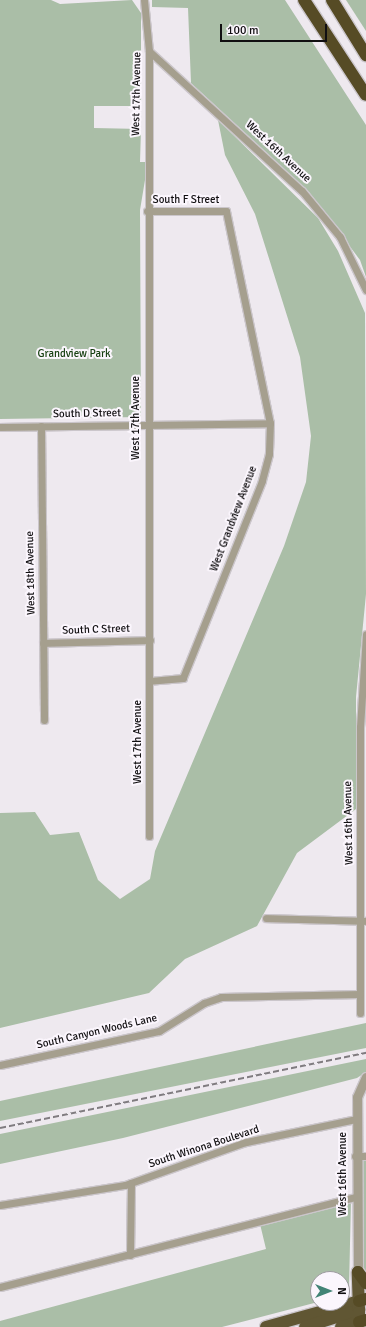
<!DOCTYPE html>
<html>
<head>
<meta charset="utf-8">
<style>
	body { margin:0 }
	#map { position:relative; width:366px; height:1327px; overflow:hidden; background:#eee9ef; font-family:Signika,sans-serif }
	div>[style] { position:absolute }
	.green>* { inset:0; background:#aabea7 }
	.roads { filter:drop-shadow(1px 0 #cbc6cb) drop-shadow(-1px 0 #cbc6cb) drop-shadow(0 1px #cbc6cb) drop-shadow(0 -1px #cbc6cb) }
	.minor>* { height:7px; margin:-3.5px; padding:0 3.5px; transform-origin:3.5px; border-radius:3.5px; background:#a59f8e }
	.tertiary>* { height:9px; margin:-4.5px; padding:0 4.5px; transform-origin:4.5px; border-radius:4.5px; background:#a59f8e }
	.trunk>* { height:12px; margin:-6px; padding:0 6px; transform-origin:6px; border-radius:6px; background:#605633 }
	.motorway>* { height:12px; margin:-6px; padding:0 6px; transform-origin:6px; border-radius:6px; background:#564b25 }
	.rail>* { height:2px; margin-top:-1px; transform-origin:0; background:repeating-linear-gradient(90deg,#807c80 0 6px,transparent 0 9px) }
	span { translate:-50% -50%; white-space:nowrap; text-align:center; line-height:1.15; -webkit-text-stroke:4px #fbf6fd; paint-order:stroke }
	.street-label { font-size:11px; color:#110f11 }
	.park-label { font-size:11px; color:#184113 }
	.north { position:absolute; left:310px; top:1271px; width:40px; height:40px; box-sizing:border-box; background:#fbf6fd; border:1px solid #9d9a9f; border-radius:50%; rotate:90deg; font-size:11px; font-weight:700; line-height:16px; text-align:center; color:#110f11 }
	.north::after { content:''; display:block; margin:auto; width:14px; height:18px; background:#428476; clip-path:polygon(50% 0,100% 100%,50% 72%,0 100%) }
	.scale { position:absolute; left:220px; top:24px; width:107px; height:18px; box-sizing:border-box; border:2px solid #110f11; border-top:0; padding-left:5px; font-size:12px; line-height:14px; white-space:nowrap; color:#110f11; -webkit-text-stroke:3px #fbf6fd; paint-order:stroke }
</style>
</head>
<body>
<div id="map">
	<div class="green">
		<i style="clip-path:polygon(0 0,51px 0,60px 4px,132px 0,141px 13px,141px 106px,94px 106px,94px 128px,141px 129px,140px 162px,148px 162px,140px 210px,141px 417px,0 419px)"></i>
		<i style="clip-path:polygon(152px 0,285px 0,366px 125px,366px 277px,360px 260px,309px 192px,191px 83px,188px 8px,152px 7px)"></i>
		<i style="clip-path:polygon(346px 0,366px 0,366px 31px)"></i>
		<i style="clip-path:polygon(218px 120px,318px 218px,338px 251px,365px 313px,366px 594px,356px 697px,356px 809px,297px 853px,257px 926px,185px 959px,149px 993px,0 1028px,0 813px,35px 812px,50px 835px,79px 832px,98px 880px,120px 899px,150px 879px,155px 851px,284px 546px,306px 482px,311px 436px,300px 357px,255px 214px,225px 155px)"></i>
		<i style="clip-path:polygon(366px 1023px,366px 1048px,0 1121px,0 1101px)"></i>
		<i style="clip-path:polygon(366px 1059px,366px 1072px,357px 1078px,123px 1138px,0 1164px,0 1134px)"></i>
		<i style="clip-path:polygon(361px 1161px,366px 1161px,366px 1276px,362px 1268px)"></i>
		<i style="clip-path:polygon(351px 1200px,349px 1288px,342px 1295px,342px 1279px,318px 1279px,318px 1302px,222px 1327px,0 1327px,0 1321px,266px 1249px,260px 1224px)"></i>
	</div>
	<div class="roads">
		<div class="minor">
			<i style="left:144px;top:0;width:51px;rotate:84.4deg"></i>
			<i style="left:149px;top:51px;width:785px;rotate:90deg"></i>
			<i style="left:149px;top:51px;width:207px;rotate:42.5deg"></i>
			<i style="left:302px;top:191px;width:60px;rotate:50.4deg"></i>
			<i style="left:340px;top:237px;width:59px;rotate:63.9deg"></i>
			<i style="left:147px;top:211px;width:79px"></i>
			<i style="left:226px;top:211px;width:217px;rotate:78.3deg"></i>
			<i style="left:270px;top:423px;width:31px;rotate:92deg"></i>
			<i style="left:269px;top:454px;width:28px;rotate:105deg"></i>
			<i style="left:262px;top:481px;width:212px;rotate:111.9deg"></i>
			<i style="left:183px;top:678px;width:33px;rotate:175deg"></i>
			<i style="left:41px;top:426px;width:294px;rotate:89.4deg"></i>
			<i style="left:0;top:427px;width:270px;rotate:-0.8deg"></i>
			<i style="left:43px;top:643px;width:107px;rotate:-1.6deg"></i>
			<i style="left:266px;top:918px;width:100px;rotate:1.7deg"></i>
			<i style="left:360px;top:1013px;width:286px;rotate:-90deg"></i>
			<i style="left:360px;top:727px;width:93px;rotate:-86.3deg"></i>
			<i style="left:0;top:1065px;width:163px;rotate:-12.1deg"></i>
			<i style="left:159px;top:1031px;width:53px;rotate:-31.9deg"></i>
			<i style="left:204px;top:1003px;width:18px;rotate:-19deg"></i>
			<i style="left:221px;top:997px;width:139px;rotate:-1.2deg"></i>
			<i style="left:355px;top:1156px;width:11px"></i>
			<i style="left:0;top:1205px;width:127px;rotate:-9.1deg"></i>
			<i style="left:125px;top:1185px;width:128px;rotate:-19.6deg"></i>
			<i style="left:246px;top:1142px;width:112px;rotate:-11.8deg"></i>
			<i style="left:130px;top:1255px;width:72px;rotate:-89.2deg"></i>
			<i style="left:0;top:1287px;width:366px;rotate:-14.2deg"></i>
		</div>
		<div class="tertiary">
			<i style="left:358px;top:1272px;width:175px;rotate:-90.3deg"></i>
			<i style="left:357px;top:1097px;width:22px;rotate:-66deg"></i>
		</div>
		<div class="trunk">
			<i style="left:266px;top:1327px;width:97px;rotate:-15.6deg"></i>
			<i style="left:305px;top:1327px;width:57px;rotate:-17.5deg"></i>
			<i style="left:359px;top:1310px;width:38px;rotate:-92deg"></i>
			<i style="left:341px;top:1327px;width:19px;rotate:-16deg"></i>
			<i style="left:359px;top:1322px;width:10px;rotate:-90deg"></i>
		</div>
		<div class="motorway">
			<i style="left:304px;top:0;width:113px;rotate:56.9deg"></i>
			<i style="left:332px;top:0;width:65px;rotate:58.3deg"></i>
			<i style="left:358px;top:1272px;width:14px;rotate:54deg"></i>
			<i style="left:359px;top:1301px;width:7px;rotate:-16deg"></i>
			<i style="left:359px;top:1322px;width:7px;rotate:-16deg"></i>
		</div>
	</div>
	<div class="rail">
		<i style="left:0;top:1128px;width:374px;rotate:-11.6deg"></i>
	</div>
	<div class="street-label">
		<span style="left:137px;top:94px;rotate:-89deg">West 17th Avenue</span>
		<span style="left:278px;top:152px;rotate:43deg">West 16th Avenue</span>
		<span style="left:186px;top:200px">South F Street</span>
		<span style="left:87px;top:414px;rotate:-1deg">South D Street</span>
		<span style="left:136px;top:418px;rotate:-90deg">West 17th Avenue</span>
		<span style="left:234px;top:519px;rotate:-69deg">West Grandview Avenue</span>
		<span style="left:31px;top:573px;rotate:-91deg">West 18th Avenue</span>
		<span style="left:96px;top:630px;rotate:-2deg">South C Street</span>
		<span style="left:138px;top:742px;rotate:-90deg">West 17th Avenue</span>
		<span style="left:349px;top:823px;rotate:-91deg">West 16th Avenue</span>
		<span style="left:97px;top:1032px;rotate:-13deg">South Canyon Woods Lane</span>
		<span style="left:204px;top:1147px;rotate:-18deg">South Winona Boulevard</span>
		<span style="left:343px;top:1174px;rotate:-90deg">West 16th Avenue</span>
	</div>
	<div class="park-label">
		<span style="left:74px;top:354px">Grandview Park</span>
	</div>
	<div class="north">N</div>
	<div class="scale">100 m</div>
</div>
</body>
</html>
